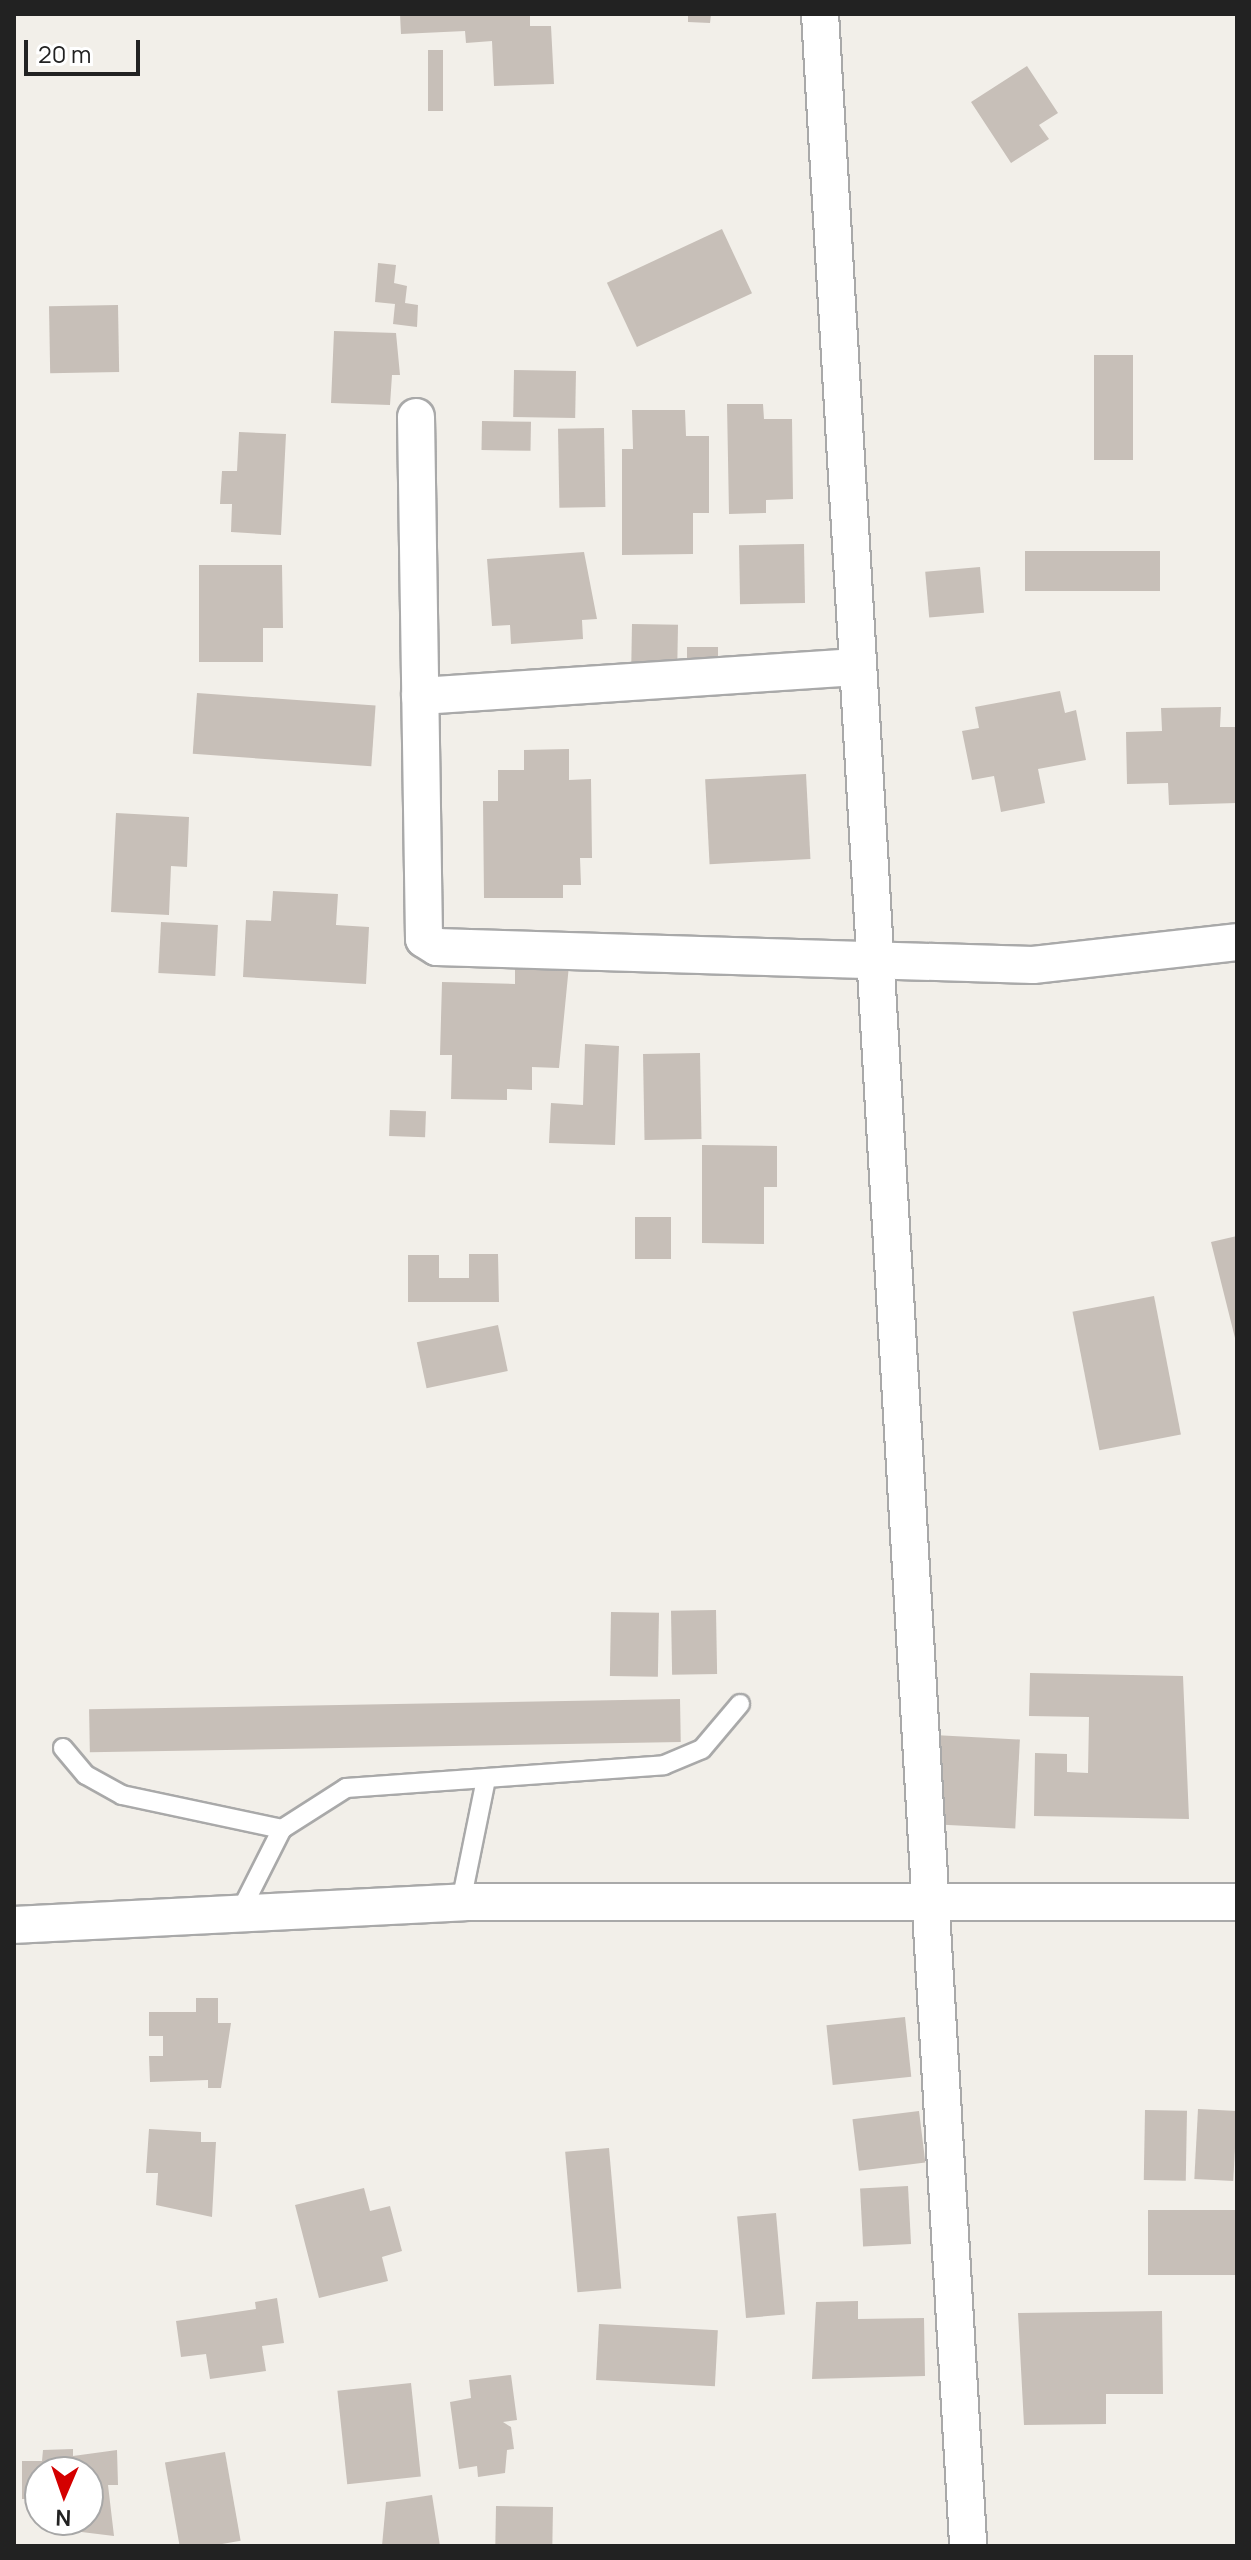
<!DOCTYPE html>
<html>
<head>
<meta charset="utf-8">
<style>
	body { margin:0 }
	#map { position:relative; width:1251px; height:2560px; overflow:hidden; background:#f2efe9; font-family:Manrope,sans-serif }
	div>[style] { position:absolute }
	.building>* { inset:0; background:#c7bfb8; transform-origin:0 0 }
	.roads { filter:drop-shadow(2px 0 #a9a9a9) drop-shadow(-2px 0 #a9a9a9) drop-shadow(0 2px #a9a9a9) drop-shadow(0 -2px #a9a9a9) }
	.lane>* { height:18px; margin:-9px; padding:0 9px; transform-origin:9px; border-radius:9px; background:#fff }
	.street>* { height:36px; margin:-18px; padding:0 18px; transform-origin:18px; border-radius:18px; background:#fff }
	span { translate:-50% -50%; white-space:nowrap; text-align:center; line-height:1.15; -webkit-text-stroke:6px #fff; paint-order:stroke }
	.frame { position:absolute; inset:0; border:16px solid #222; pointer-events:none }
	.north { position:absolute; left:24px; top:2456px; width:80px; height:80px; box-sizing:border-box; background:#fff; border:2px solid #a7a7a7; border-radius:50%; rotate:182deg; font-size:22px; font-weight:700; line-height:32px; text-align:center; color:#222 }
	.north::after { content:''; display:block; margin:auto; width:28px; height:36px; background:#d40000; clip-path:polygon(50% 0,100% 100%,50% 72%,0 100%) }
	.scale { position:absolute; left:24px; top:40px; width:116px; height:36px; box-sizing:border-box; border:4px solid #222; border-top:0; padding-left:10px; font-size:24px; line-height:28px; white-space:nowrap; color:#222; -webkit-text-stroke:6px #fff; paint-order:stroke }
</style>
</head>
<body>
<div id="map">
	<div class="building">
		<i style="clip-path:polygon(400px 14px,530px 14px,530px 26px,551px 26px,554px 84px,494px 86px,492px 41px,466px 43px,465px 31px,401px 34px)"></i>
		<i style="clip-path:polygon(688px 14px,711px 14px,710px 23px,688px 22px)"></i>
		<i style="left:428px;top:50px;width:15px;height:61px"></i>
		<i style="clip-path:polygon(1027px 66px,1058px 113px,1039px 125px,1049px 139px,1011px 163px,971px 102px)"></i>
		<i style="left:722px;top:229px;width:71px;height:127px;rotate:65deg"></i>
		<i style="clip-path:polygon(378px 263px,396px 265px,394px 283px,407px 286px,405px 303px,418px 305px,417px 327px,393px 324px,395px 304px,375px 302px)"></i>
		<i style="left:118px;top:305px;width:67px;height:69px;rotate:89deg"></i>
		<i style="clip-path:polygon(334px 331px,396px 333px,400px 375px,392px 375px,390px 405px,331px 403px)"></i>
		<i style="left:1094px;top:355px;width:39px;height:105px"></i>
		<i style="left:514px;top:370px;width:62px;height:47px;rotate:1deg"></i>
		<i style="clip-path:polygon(727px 404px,763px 404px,764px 419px,792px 419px,793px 499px,766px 500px,766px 513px,729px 514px)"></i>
		<i style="clip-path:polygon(632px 410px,685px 410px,686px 436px,709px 436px,709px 513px,693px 513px,693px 554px,622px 555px,622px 449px,633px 449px)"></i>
		<i style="left:482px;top:421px;width:49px;height:29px;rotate:1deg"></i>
		<i style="left:604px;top:428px;width:79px;height:46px;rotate:89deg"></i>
		<i style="clip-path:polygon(239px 432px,286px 434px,281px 535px,231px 532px,232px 504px,220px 504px,222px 471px,237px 471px)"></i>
		<i style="left:804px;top:544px;width:59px;height:65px;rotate:89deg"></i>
		<i style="left:1160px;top:551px;width:40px;height:135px;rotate:90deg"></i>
		<i style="clip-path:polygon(584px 552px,597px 619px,582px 620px,583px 639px,511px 644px,510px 625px,492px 626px,487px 559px)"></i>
		<i style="clip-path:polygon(199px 565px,282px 565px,283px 628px,263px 628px,263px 662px,199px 662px)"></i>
		<i style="left:980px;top:567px;width:46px;height:55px;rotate:85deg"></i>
		<i style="left:632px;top:624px;width:46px;height:44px;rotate:1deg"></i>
		<i style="left:687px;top:647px;width:31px;height:20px"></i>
		<i style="clip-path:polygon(1060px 691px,1065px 713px,1076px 710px,1086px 760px,1038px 769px,1045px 803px,1001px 812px,994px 776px,972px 780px,962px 731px,979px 728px,975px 707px)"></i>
		<i style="left:197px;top:693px;width:179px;height:61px;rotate:4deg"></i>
		<i style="clip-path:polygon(1221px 707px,1220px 727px,1237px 727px,1237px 803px,1169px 805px,1168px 783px,1127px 784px,1126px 732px,1162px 731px,1161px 708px)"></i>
		<i style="clip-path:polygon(569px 749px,569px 780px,591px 779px,592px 858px,580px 858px,581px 885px,563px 885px,563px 898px,484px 898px,483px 801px,498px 801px,498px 770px,524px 770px,524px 750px)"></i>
		<i style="left:806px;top:774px;width:85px;height:101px;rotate:87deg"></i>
		<i style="clip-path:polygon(116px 813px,189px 817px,187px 867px,171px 866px,169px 915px,111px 912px)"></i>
		<i style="clip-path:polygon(273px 891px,338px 894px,336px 925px,369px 927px,366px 984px,243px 977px,246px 920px,271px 921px)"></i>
		<i style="left:161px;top:922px;width:57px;height:51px;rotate:3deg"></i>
		<i style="clip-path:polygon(515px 954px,570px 955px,559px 1068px,532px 1067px,532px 1090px,507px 1089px,507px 1100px,451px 1099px,452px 1055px,440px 1055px,442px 982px,515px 984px)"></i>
		<i style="clip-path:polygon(585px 1044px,619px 1046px,615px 1145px,549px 1143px,551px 1103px,583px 1105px)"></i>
		<i style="left:700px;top:1053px;width:86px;height:57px;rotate:89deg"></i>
		<i style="left:390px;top:1110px;width:36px;height:26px;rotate:2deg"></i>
		<i style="clip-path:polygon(702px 1145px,777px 1146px,777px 1187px,764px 1187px,764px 1244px,702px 1243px)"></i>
		<i style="left:671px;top:1217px;width:42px;height:36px;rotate:90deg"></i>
		<i style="clip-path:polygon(1237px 1236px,1237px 1341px,1236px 1342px,1211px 1242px)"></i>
		<i style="clip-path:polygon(469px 1254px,498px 1254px,499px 1302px,408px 1302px,408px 1255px,439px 1255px,439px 1278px,469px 1278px)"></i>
		<i style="left:1154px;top:1296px;width:141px;height:83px;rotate:79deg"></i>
		<i style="left:498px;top:1325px;width:47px;height:83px;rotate:78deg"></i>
		<i style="left:716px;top:1610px;width:64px;height:45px;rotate:89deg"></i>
		<i style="left:611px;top:1612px;width:48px;height:64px;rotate:1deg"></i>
		<i style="clip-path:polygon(1030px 1673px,1183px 1676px,1189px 1819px,1034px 1816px,1035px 1753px,1067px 1754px,1067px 1772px,1088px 1773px,1089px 1717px,1029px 1716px)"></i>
		<i style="left:680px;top:1699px;width:43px;height:591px;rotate:89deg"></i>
		<i style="left:934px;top:1735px;width:86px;height:89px;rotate:3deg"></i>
		<i style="clip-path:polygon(196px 1998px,218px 1998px,218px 2023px,231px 2023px,221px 2088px,208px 2088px,208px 2080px,150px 2082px,149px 2056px,163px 2056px,163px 2036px,149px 2036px,149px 2012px,196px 2012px)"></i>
		<i style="left:905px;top:2017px;width:60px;height:79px;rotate:84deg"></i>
		<i style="left:1198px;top:2109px;width:39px;height:70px;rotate:3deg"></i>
		<i style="left:1145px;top:2110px;width:42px;height:70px;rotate:1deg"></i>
		<i style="left:919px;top:2111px;width:52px;height:67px;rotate:83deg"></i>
		<i style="clip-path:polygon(149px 2129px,201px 2132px,201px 2142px,216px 2142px,212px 2217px,156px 2205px,158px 2173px,146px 2173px)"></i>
		<i style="left:609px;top:2148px;width:141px;height:44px;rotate:85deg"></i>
		<i style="left:908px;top:2186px;width:58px;height:48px;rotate:87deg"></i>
		<i style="clip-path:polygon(364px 2188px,370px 2211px,390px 2206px,402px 2251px,382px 2257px,388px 2281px,319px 2298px,295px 2205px)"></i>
		<i style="left:1237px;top:2210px;width:65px;height:89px;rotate:90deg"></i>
		<i style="left:776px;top:2213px;width:102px;height:39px;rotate:85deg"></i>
		<i style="clip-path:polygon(277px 2298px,284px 2343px,262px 2346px,266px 2371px,210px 2379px,206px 2354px,181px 2357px,176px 2321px,256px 2309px,255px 2302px)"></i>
		<i style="clip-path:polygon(858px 2301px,858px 2319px,924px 2318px,925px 2376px,812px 2379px,816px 2302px)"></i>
		<i style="clip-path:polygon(1162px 2311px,1163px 2394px,1106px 2394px,1106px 2424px,1024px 2425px,1018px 2313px)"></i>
		<i style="left:599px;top:2324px;width:119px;height:56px;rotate:3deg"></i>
		<i style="clip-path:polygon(511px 2375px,517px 2420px,503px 2422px,511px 2427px,514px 2449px,507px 2450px,505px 2473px,478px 2477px,477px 2466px,459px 2469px,450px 2402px,471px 2398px,469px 2380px)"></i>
		<i style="left:411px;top:2383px;width:94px;height:74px;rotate:84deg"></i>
		<i style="clip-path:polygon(73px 2449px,73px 2456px,117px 2450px,118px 2485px,108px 2485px,114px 2536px,49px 2528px,49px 2520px,88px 2520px,88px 2472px,40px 2472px,40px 2499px,22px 2499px,22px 2461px,42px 2461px,43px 2450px)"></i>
		<i style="left:225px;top:2452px;width:90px;height:61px;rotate:80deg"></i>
		<i style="clip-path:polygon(432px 2495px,440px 2546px,382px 2546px,386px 2502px)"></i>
		<i style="left:496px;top:2506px;width:57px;height:40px;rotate:1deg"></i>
	</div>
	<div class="roads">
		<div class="lane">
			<i style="left:63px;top:1748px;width:35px;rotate:50deg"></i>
			<i style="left:86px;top:1775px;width:41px;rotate:29.1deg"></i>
			<i style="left:122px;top:1795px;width:164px;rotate:12deg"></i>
			<i style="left:461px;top:1902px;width:126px;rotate:-78.5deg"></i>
			<i style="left:240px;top:1912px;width:93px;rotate:-63.2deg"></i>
			<i style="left:282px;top:1829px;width:76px;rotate:-32.6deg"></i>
			<i style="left:346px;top:1788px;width:319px;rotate:-4.1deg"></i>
			<i style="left:664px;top:1765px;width:41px;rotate:-22.8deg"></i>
			<i style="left:702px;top:1749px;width:59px;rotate:-49.8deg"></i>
		</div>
		<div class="street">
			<i style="left:820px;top:14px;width:2536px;rotate:86.65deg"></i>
			<i style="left:416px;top:417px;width:522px;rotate:89.12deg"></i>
			<i style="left:424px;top:939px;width:15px;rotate:32deg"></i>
			<i style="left:437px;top:947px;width:596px;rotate:1.73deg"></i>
			<i style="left:1033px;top:965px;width:205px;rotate:-6.4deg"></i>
			<i style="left:420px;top:696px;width:438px;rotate:-3.8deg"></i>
			<i style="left:14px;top:1925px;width:448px;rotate:-2.9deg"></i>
			<i style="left:461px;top:1902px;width:776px"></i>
		</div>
	</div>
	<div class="frame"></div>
	<div class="north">N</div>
	<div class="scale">20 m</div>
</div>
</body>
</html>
